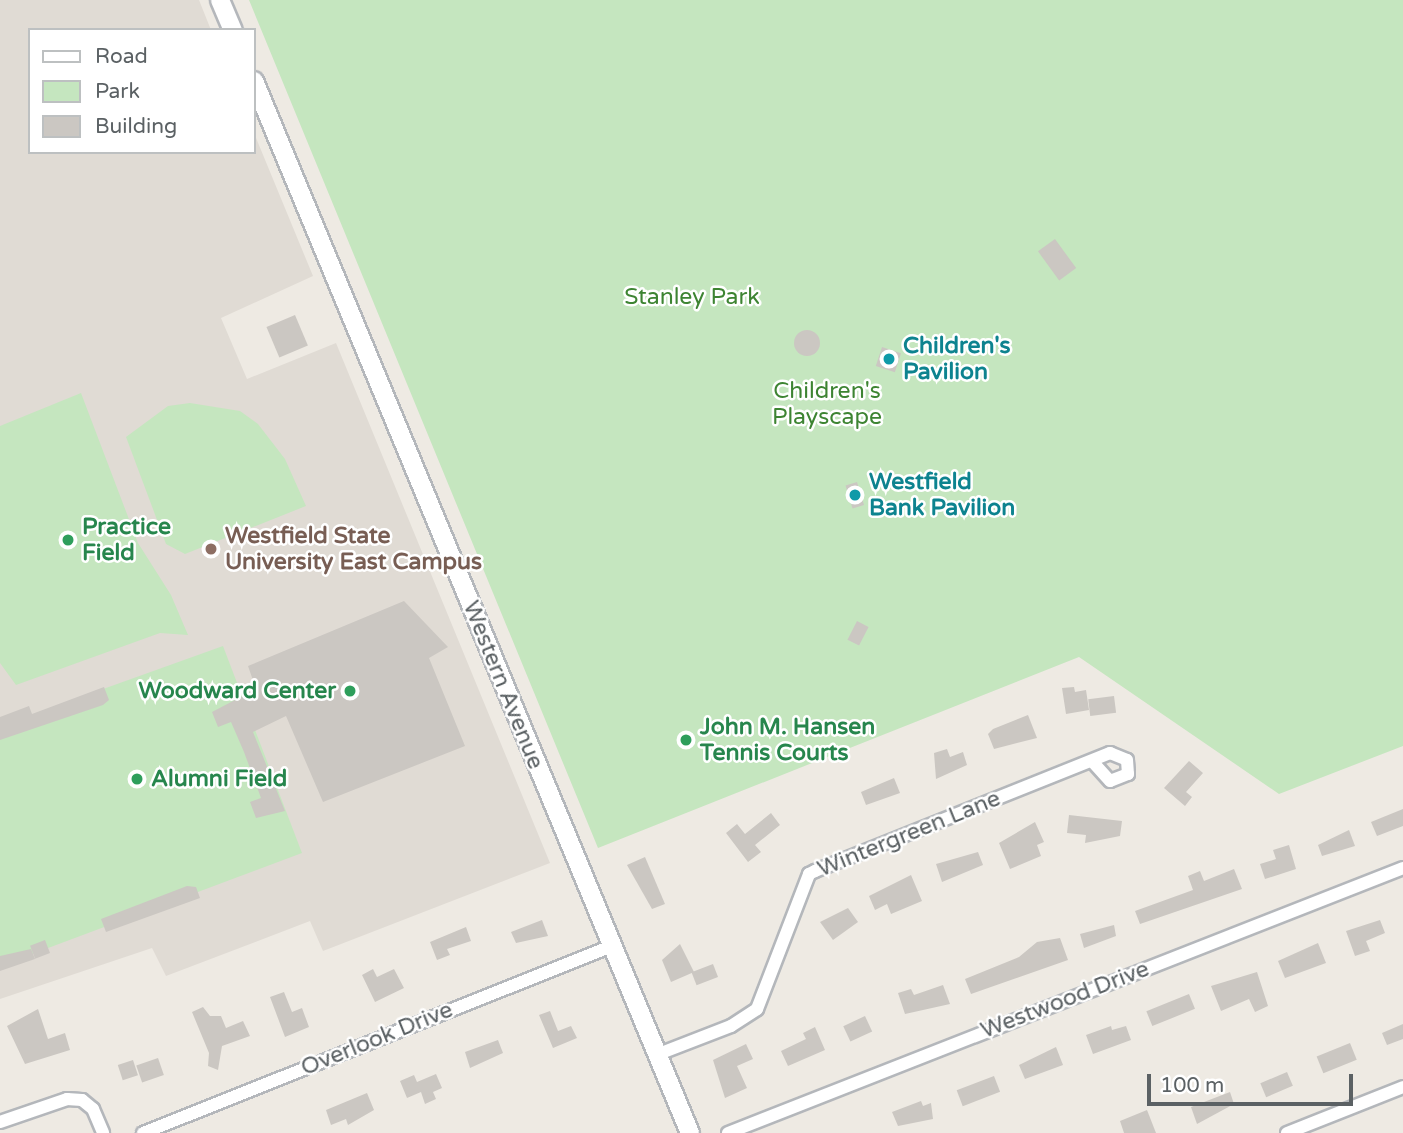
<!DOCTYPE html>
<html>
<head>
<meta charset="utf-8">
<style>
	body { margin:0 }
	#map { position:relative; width:1403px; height:1133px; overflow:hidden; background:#eeeae3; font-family:"Varela Round",sans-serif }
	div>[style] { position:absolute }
	.education>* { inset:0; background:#e0dbd4 }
	.green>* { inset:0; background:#c5e6bf }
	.building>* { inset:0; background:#cbc7c2; transform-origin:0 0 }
	.round { border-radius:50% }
	.roads { filter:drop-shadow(2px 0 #b4b7bb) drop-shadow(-2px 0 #b4b7bb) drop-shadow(0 2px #b4b7bb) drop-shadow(0 -2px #b4b7bb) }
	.street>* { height:12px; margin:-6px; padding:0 6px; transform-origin:6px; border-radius:6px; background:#fff }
	.secondary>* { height:18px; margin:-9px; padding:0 9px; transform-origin:9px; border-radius:9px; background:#fff }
	.dots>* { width:19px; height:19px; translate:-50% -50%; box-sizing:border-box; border:4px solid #fff; border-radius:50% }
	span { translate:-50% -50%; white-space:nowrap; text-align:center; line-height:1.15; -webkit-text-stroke:5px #fff; paint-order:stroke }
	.park-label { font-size:23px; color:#3d8432 }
	.culture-label { font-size:23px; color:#0d838f; font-weight:700 }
	.left { translate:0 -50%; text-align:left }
	.leisure-label { font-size:23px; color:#27864d; font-weight:700 }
	.right { translate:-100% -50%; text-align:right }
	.education-label { font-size:23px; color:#785e54; font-weight:700 }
	.street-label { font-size:23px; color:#5b6164 }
	.legend { position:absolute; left:28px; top:28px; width:228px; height:126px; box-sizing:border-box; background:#fff; border:2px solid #bdc0c1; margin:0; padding:9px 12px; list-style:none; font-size:21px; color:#5b6164 }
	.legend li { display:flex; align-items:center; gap:14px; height:35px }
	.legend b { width:35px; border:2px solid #bdc0c1 }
	.scale { position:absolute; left:1147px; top:1074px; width:206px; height:32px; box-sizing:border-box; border:4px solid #5b6164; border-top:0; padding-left:9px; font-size:21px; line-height:24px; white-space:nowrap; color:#5b6164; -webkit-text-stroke:5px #fff; paint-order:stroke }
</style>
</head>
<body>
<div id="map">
	<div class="education">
		<i style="clip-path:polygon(0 0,199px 0,211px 30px,30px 30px,30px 152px,254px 152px,254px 133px,313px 276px,221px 318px,247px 379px,336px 343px,550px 863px,323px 951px,310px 921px,166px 976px,152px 948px,0 999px)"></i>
	</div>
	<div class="green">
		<i style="clip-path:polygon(249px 0,1403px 0,1403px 746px,1279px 794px,1079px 657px,598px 848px)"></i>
		<i style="clip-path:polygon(81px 393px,138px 543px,171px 595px,188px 635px,160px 633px,16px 685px,0 663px,0 426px)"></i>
		<i style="clip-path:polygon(190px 403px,240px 411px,258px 424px,285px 459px,306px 506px,185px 554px,166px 544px,126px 437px,168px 406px)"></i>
		<i style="clip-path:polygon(223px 646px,302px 853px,0 966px,0 726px)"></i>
	</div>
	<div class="building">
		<i style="left:1055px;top:239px;width:36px;height:21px;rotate:54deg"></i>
		<i style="left:295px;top:315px;width:33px;height:31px;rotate:67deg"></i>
		<i class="round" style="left:794px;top:330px;width:26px;height:26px"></i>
		<i style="left:882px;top:347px;width:20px;height:20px;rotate:18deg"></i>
		<i style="left:857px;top:482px;width:24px;height:12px;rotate:73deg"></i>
		<i style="clip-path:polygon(404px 601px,448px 647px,429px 658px,465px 746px,323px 802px,286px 716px,253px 732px,285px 811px,256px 818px,250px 802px,261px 798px,244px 752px,231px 722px,218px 727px,212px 712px,256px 689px,248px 666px)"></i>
		<i style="left:857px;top:621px;width:13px;height:21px;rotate:27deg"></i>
		<i style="clip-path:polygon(104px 687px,109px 700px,103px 705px,0 740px,0 717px,29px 706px,32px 714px)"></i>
		<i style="clip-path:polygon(1074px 687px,1075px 692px,1086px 690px,1089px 710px,1066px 714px,1062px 688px)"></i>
		<i style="left:1114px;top:696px;width:17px;height:26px;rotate:83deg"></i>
		<i style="clip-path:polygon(1028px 715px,1037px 738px,994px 749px,988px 734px,993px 729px)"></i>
		<i style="clip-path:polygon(947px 749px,950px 757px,963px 752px,967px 765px,936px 779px,934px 753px)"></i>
		<i style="clip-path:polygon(1189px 761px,1203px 773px,1186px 792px,1192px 797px,1185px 806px,1164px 788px)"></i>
		<i style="clip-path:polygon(894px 778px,900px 793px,866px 805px,861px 792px)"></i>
		<i style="clip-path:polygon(1403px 809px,1403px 826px,1377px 836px,1371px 822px)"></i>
		<i style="clip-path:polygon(771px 813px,780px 825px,755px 845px,761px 852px,748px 862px,726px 833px,737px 824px,745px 834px)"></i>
		<i style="clip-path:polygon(1069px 815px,1122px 821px,1120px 836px,1085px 843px,1086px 835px,1067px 833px)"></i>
		<i style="clip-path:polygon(1035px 822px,1044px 842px,1037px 845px,1041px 856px,1010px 869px,999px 843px)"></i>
		<i style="clip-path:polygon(1349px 830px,1355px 846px,1322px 856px,1318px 845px)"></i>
		<i style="clip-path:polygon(1289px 845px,1296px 869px,1265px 879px,1260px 864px,1276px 859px,1273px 850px)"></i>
		<i style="clip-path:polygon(978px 852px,983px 865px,942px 882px,936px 864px)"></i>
		<i style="clip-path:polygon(645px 857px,665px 904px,652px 909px,627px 865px)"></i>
		<i style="clip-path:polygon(1234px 869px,1242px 889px,1140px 924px,1135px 911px,1193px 890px,1188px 876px,1200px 871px,1204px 881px)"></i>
		<i style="clip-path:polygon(911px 875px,922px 901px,891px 914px,887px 904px,875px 910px,869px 896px)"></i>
		<i style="clip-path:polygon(187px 886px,196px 887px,200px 898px,106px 932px,101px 919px)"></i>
		<i style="clip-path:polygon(848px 908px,858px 922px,833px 940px,820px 922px)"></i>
		<i style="clip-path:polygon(542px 920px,548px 936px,516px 943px,511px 932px)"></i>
		<i style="clip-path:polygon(1380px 920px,1385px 933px,1366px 941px,1370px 951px,1355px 956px,1346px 931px)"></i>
		<i style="clip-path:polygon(1114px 925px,1116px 936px,1084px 948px,1080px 934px)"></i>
		<i style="clip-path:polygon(466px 927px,471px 941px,447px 949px,450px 955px,437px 960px,430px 942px)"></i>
		<i style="clip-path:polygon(1060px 938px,1068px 960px,971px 994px,965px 979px,1019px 957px,1037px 942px)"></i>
		<i style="left:45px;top:940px;width:14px;height:16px;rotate:69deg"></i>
		<i style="clip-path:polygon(1318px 943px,1326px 963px,1285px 978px,1278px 961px)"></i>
		<i style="clip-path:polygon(680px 944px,694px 972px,671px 982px,662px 960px)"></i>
		<i style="clip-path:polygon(31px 949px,35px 959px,0 971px,0 956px)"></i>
		<i style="left:713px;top:964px;width:14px;height:23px;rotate:69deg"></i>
		<i style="clip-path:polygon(373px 969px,377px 977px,394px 969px,404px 988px,375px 1002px,362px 975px)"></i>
		<i style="clip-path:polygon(1257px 972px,1268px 1006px,1255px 1012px,1249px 999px,1221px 1011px,1211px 986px)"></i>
		<i style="clip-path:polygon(943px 985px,950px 1004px,905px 1014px,898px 993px,911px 989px,914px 995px)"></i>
		<i style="clip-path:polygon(284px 992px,292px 1012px,302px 1008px,309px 1027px,285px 1037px,270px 997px)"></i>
		<i style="left:1189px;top:994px;width:16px;height:46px;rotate:68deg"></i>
		<i style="clip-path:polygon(203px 1007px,210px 1016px,221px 1016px,226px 1028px,243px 1021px,250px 1036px,222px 1046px,218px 1070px,208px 1066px,209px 1053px,192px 1012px)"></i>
		<i style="clip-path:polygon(38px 1009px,48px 1039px,65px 1033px,70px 1050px,25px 1064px,7px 1026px)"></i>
		<i style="clip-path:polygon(550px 1011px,558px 1031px,571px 1026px,577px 1038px,553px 1048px,539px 1015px)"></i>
		<i style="left:865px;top:1016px;width:17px;height:24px;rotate:65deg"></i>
		<i style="clip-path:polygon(1403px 1024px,1403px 1039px,1387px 1045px,1382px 1033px)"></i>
		<i style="clip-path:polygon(1111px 1026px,1112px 1030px,1126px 1026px,1131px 1040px,1093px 1054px,1086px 1035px)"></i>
		<i style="clip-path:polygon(815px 1027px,825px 1050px,788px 1066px,781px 1051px,806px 1039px,803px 1033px)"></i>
		<i style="clip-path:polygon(498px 1040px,503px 1053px,470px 1068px,465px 1052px)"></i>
		<i style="left:1350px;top:1043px;width:18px;height:36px;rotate:68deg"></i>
		<i style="clip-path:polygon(746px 1044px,753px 1059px,737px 1066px,747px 1088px,725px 1098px,713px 1060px)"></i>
		<i style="clip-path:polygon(1056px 1047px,1063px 1065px,1025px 1079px,1019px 1065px)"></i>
		<i style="left:158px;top:1058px;width:18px;height:23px;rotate:71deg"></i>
		<i style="left:133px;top:1060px;width:16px;height:16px;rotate:72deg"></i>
		<i style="left:1287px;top:1072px;width:15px;height:29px;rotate:67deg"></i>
		<i style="clip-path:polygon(436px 1074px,442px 1088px,433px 1092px,436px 1099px,425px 1104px,421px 1092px,407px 1098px,400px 1081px,414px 1075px,417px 1082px)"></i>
		<i style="left:994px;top:1076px;width:17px;height:40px;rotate:69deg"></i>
		<i style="clip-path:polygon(1230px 1092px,1234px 1104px,1197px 1124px,1191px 1107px)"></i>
		<i style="clip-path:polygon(367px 1093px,374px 1110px,348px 1125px,346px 1119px,331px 1125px,326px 1110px)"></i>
		<i style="clip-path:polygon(921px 1101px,923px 1106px,931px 1103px,933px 1119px,898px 1126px,892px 1112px)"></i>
		<i style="clip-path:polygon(1147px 1110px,1156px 1133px,1124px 1133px,1120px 1121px)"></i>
	</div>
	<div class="roads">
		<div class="street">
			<i style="left:656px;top:1055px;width:80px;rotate:-21.1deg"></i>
			<i style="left:731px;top:1026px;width:31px;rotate:-33deg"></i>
			<i style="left:757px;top:1009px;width:145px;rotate:-68.9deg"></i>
			<i style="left:809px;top:874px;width:7px;rotate:-27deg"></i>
			<i style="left:815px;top:871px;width:318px;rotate:-21.8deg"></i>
			<i style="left:1110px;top:753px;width:18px;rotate:22deg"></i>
			<i style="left:1127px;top:760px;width:14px;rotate:86deg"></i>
			<i style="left:1128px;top:774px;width:19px;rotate:159deg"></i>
			<i style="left:1110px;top:781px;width:27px;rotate:-132deg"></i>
			<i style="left:0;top:1122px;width:71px;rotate:-18.9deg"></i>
			<i style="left:67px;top:1099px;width:15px;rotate:4deg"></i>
			<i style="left:82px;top:1100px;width:14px;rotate:39deg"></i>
			<i style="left:93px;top:1109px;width:26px;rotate:67deg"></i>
			<i style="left:143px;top:1133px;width:505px;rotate:-21.74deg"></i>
			<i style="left:728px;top:1133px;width:725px;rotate:-21.43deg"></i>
			<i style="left:1287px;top:1133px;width:125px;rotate:-21.6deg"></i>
		</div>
		<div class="secondary">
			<i style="left:220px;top:0;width:33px;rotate:67deg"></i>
			<i style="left:254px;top:81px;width:1139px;rotate:67.49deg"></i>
		</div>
	</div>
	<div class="dots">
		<i style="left:889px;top:359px;background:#0f9aa8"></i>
		<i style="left:855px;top:495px;background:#0f9aa8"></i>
		<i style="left:68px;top:540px;background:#2e9e5b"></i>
		<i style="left:211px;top:549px;background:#8d6e63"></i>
		<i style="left:350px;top:691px;background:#2e9e5b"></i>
		<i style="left:686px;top:740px;background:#2e9e5b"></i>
		<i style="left:137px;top:779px;background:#2e9e5b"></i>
	</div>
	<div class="park-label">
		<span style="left:692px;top:297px">Stanley Park</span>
		<span style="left:827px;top:404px">Children's<br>Playscape</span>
	</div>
	<div class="culture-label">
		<span class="left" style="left:903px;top:359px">Children's<br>Pavilion</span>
		<span class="left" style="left:869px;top:495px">Westfield<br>Bank Pavilion</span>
	</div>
	<div class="leisure-label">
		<span class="left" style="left:82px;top:540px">Practice<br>Field</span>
		<span class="right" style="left:336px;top:691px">Woodward Center</span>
		<span class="left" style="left:700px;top:740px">John M. Hansen<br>Tennis Courts</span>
		<span class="left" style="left:151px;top:779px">Alumni Field</span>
	</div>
	<div class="education-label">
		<span class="left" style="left:225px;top:549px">Westfield State<br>University East Campus</span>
	</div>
	<div class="street-label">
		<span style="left:503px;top:685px;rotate:68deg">Western Avenue</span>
		<span style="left:909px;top:834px;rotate:-22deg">Wintergreen Lane</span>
		<span style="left:1065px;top:1000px;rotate:-21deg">Westwood Drive</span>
		<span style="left:377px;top:1039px;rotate:-22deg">Overlook Drive</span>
	</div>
	<ul class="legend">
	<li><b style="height:9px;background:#fff"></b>Road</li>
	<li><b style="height:19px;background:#c5e6bf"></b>Park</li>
	<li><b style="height:19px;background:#cbc7c2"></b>Building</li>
	</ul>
	<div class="scale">100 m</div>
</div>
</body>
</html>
